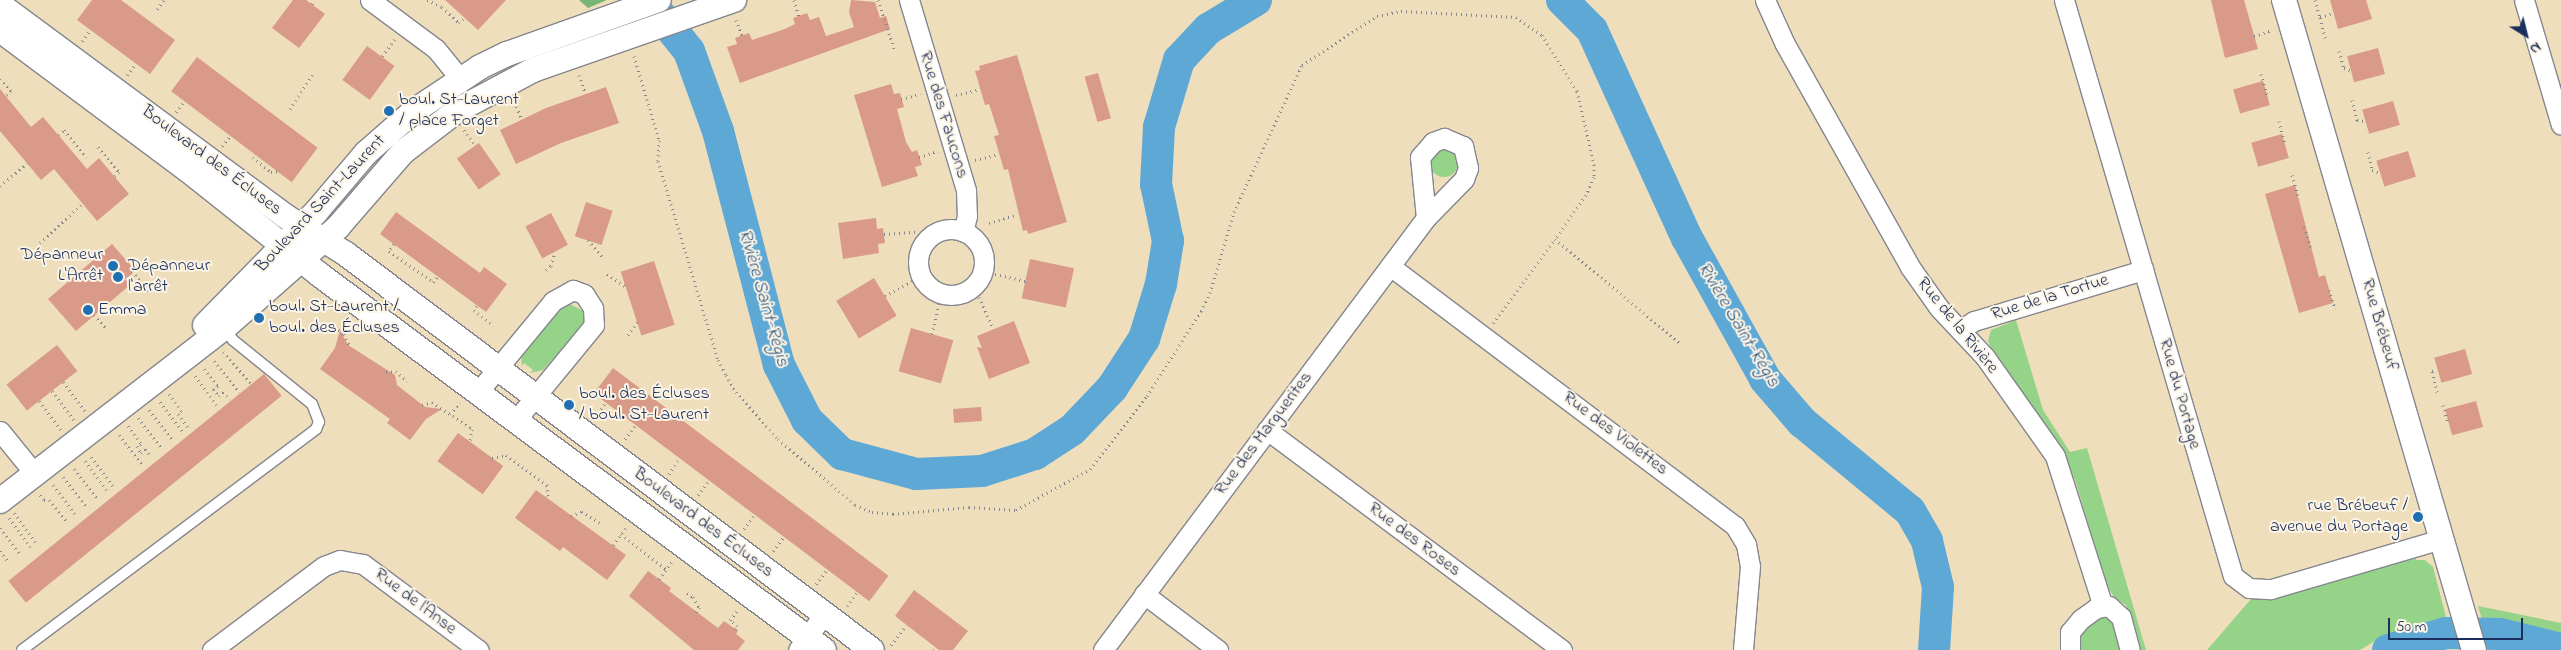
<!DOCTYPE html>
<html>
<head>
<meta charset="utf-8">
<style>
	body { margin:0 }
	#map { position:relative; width:2561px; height:650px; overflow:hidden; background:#efdebc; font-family:"Indie Flower",sans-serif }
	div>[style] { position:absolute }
	.green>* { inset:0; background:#95d389 }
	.round { border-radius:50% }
	.forest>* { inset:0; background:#78b575 }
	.river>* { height:32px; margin:-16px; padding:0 16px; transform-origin:16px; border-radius:16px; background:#5ea8d6 }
	.building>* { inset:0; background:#d99a89; transform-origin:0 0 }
	.path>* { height:3px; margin-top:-1.5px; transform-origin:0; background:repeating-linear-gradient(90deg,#85868d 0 1px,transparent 0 5px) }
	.roads { filter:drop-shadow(1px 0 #85868d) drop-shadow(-1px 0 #85868d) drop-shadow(0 1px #85868d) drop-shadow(0 -1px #85868d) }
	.service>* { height:10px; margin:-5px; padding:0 5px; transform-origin:5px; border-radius:5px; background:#fff }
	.minor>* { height:19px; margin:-9.5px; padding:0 9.5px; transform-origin:9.5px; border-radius:9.5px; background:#fff }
	.minor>.ring { margin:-9.5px; padding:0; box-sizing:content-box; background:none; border:19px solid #fff; border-radius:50% }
	.tertiary>* { height:24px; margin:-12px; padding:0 12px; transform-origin:12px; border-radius:12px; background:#fff }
	.dots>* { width:14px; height:14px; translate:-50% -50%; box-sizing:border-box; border:2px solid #fcf5e5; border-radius:50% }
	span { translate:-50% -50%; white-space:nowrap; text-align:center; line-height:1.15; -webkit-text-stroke:4px #fcf5e5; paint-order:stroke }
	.poi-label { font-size:18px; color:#1b2f5e }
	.left { translate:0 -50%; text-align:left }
	.right { translate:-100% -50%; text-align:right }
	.street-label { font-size:18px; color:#1b2f5e }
	.water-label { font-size:19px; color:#325988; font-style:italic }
	.north { position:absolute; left:2501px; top:10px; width:50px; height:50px; -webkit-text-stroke:4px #fcf5e5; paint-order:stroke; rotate:144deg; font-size:14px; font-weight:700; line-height:20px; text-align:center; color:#1b2f5e }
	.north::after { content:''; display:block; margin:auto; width:18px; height:22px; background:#1b2f5e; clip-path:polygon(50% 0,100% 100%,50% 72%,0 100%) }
	.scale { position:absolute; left:2388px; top:618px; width:135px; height:22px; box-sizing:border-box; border:2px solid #1b2f5e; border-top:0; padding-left:6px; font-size:15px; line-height:18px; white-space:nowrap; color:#1b2f5e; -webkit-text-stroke:4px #fcf5e5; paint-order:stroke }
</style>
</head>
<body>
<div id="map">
	<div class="green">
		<i class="round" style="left:1430px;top:149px;width:28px;height:28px"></i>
		<i style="clip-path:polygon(570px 304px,583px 311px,585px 323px,543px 370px,530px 373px,533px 370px,524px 363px,522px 366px,521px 354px,563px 307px)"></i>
		<i style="clip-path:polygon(2016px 320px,2043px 410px,2070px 452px,2087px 448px,2146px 650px,2138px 650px,2126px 605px,2114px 597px,2106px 584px,2076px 483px,2061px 446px,1991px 348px,1988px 341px,1991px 330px)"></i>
		<i style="clip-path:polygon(2415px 556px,2416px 560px,2425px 560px,2433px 567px,2446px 617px,2380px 638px,2360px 650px,2207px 650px,2251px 599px,2274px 599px)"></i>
		<i style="clip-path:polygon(2478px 606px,2561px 623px,2561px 650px,2491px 650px)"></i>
		<i style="clip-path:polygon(2105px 614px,2115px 623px,2121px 650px,2078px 650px,2079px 630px)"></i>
	</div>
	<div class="forest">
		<i style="clip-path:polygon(579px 0,607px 0,588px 8px)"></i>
	</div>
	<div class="river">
		<i style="left:648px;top:0;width:65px;rotate:51.2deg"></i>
		<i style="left:689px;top:51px;width:85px;rotate:70.1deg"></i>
		<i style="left:718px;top:131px;width:242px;rotate:75.4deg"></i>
		<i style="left:779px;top:365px;width:62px;rotate:63deg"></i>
		<i style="left:807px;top:420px;width:49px;rotate:44.2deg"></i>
		<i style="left:842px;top:454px;width:77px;rotate:15.1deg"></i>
		<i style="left:916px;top:474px;width:66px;rotate:-2.6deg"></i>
		<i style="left:982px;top:471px;width:56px;rotate:-17.8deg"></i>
		<i style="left:1035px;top:454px;width:44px;rotate:-33deg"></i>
		<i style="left:1072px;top:430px;width:58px;rotate:-46.4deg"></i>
		<i style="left:1112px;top:388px;width:59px;rotate:-56.9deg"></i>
		<i style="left:1144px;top:339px;width:58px;rotate:-72.8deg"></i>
		<i style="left:1161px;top:284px;width:44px;rotate:-80.8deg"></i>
		<i style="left:1168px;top:241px;width:58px;rotate:-101.9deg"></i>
		<i style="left:1156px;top:184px;width:57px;rotate:-87deg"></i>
		<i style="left:1159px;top:127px;width:70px;rotate:-73.4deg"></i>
		<i style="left:1179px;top:60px;width:42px;rotate:-46.9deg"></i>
		<i style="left:1208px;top:29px;width:56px;rotate:-31.1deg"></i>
		<i style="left:1562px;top:0;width:42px;rotate:45deg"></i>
		<i style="left:1592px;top:30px;width:229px;rotate:65.5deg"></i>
		<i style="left:1687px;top:238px;width:161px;rotate:61deg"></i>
		<i style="left:1765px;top:379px;width:57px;rotate:49.3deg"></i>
		<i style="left:1802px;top:422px;width:140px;rotate:39.5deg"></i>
		<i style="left:1910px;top:511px;width:34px;rotate:60deg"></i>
		<i style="left:1927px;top:541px;width:47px;rotate:76.6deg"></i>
		<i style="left:1938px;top:587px;width:63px;rotate:93.6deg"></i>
		<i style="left:2388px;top:650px;width:60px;rotate:-16.3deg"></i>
		<i style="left:2446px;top:633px;width:54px;rotate:1.1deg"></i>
		<i style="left:2500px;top:634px;width:63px;rotate:13.8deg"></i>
	</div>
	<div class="building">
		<i style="clip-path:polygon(92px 0,121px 0,175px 40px,150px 74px,77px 20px)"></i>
		<i style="clip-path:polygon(293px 0,306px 0,325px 14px,299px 48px,272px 28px)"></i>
		<i style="clip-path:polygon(445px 0,506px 0,478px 30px)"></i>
		<i style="clip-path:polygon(851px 0,875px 2px,880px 18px,886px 16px,890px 29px,740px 83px,727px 47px,737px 44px,735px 38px,749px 33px,752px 40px,785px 29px,795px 24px,793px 18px,807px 13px,810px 20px,819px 17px,826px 36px,854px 27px,849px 12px)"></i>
		<i style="clip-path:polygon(2211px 0,2244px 0,2258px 49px,2225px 58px)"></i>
		<i style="clip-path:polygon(2330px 0,2366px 0,2372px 19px,2338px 29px)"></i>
		<i style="left:367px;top:46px;width:34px;height:42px;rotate:36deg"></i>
		<i style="left:2378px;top:48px;width:27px;height:32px;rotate:75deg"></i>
		<i style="clip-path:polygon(1017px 55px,1067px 222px,1028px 234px,1027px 230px,1023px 231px,1008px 169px,1004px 170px,994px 136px,999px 135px,989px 104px,985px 105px,975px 71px,980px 70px,979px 66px)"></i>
		<i style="left:197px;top:57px;width:151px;height:43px;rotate:37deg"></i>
		<i style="left:1098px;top:73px;width:47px;height:14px;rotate:74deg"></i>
		<i style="left:2263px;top:81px;width:25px;height:31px;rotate:74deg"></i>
		<i style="clip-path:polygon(891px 84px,894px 94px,900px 93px,904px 107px,897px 109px,906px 142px,912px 152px,917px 150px,922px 165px,915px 167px,918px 176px,882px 187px,854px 95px)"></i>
		<i style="clip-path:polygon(606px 87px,619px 123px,561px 143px,516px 164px,500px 130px,546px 108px)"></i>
		<i style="clip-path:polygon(0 89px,31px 127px,43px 117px,87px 169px,99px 158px,129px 194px,97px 221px,54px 169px,41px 180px,0 131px)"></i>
		<i style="left:2393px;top:101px;width:25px;height:32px;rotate:74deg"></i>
		<i style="left:2282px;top:134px;width:25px;height:32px;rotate:74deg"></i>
		<i style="left:479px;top:143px;width:38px;height:27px;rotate:55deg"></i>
		<i style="left:2408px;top:151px;width:27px;height:33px;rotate:73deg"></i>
		<i style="clip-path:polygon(2295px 185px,2319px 277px,2325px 275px,2333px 303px,2299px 313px,2265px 194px)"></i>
		<i style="left:586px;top:202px;width:28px;height:36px;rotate:18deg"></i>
		<i style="clip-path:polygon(396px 212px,480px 273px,484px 267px,507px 284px,486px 312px,380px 234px)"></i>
		<i style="left:551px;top:213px;width:36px;height:29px;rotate:62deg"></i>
		<i style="clip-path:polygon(876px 218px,877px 229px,883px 228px,885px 243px,878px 244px,879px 253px,843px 259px,838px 223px)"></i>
		<i style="clip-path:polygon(112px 244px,133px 268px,132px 274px,125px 279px,130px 285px,76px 331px,48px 299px)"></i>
		<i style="left:1030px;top:259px;width:45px;height:40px;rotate:12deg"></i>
		<i style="left:654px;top:261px;width:67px;height:35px;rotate:72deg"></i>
		<i style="left:874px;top:278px;width:44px;height:44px;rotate:59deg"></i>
		<i style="clip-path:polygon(1014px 321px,1030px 363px,989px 379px,977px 347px,982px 348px,977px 336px)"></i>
		<i style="left:911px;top:328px;width:44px;height:45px;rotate:16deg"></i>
		<i style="clip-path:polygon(340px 330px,348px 345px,395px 375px,397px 385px,425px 407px,442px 409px,426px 419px,410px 440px,387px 423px,390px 419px,320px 369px,335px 348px)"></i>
		<i style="left:57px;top:345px;width:33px;height:64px;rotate:52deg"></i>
		<i style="left:2465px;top:349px;width:26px;height:32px;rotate:74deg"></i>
		<i style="left:613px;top:368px;width:345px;height:32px;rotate:37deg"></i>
		<i style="left:264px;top:374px;width:28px;height:329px;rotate:51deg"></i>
		<i style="left:2476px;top:401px;width:27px;height:32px;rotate:75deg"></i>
		<i style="left:981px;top:407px;width:14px;height:28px;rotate:86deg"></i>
		<i style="left:458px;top:433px;width:56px;height:35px;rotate:36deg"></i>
		<i style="clip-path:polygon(536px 490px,626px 555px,607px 580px,563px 547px,560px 551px,515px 518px)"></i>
		<i style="clip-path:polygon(648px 571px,671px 588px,669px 591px,718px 628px,724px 621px,738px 631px,736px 634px,745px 641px,738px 650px,694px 650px,629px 596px)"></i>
		<i style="clip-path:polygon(914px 590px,968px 631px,953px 650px,939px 650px,895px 616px)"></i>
	</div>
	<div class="path">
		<i style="left:427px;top:0;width:17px;rotate:25deg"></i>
		<i style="left:442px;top:7px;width:23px;rotate:43deg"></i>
		<i style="left:459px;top:23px;width:7px;rotate:-45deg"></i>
		<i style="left:794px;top:0;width:17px;rotate:73deg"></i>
		<i style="left:878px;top:0;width:51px;rotate:71.6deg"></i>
		<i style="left:2315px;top:0;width:18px;rotate:74deg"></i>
		<i style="left:312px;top:4px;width:5px;rotate:-53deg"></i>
		<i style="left:157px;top:9px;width:11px;rotate:-52deg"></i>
		<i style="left:736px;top:20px;width:17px;rotate:69deg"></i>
		<i style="left:2254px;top:36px;width:19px;rotate:-18deg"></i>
		<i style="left:2325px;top:38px;width:22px;rotate:-103deg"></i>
		<i style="left:2320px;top:17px;width:14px;rotate:-17deg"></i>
		<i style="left:82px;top:41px;width:14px;rotate:-54deg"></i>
		<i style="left:2339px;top:51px;width:18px;rotate:74deg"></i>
		<i style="left:2344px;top:68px;width:8px;rotate:23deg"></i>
		<i style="left:382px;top:56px;width:21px;rotate:-53deg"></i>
		<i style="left:634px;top:56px;width:88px;rotate:73.4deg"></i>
		<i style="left:659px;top:140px;width:21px;rotate:93deg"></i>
		<i style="left:658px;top:161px;width:208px;rotate:73.2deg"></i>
		<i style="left:718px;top:360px;width:17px;rotate:62deg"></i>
		<i style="left:726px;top:375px;width:20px;rotate:60deg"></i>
		<i style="left:736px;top:392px;width:63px;rotate:48.2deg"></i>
		<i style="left:778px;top:439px;width:101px;rotate:40.6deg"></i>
		<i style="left:855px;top:505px;width:18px;rotate:22deg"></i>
		<i style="left:872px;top:512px;width:21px;rotate:5deg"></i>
		<i style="left:893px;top:514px;width:76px;rotate:-5.3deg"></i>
		<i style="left:969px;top:507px;width:47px;rotate:3.7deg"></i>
		<i style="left:1016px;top:510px;width:85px;rotate:-29deg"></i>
		<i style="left:1090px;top:469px;width:93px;rotate:-52deg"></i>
		<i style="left:1147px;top:396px;width:101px;rotate:-57.6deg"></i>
		<i style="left:1201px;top:311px;width:20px;rotate:-63deg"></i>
		<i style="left:1210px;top:293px;width:84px;rotate:-73.5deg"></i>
		<i style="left:1234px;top:212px;width:162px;rotate:-65.2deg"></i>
		<i style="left:1302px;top:65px;width:90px;rotate:-33.2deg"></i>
		<i style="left:1377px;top:16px;width:25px;rotate:-12deg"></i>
		<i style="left:1401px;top:11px;width:115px;rotate:3deg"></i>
		<i style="left:1516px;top:17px;width:32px;rotate:35deg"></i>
		<i style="left:1542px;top:35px;width:66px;rotate:58deg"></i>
		<i style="left:1577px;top:91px;width:75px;rotate:76.9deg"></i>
		<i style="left:1594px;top:164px;width:13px;rotate:90deg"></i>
		<i style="left:1594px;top:177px;width:20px;rotate:114deg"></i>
		<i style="left:1586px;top:195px;width:54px;rotate:125.2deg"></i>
		<i style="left:2261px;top:74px;width:22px;rotate:74deg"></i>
		<i style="left:127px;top:75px;width:15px;rotate:-53deg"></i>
		<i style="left:579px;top:75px;width:20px;rotate:70deg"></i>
		<i style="left:0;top:79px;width:16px;rotate:47deg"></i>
		<i style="left:11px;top:91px;width:8px;rotate:140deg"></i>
		<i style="left:956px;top:95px;width:25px;rotate:-14deg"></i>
		<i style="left:901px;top:99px;width:20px;rotate:-15deg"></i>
		<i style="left:2352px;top:100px;width:21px;rotate:76deg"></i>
		<i style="left:2357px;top:120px;width:8px;rotate:7deg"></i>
		<i style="left:514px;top:102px;width:19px;rotate:65deg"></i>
		<i style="left:290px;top:109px;width:45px;rotate:-56.7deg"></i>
		<i style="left:176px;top:112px;width:14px;rotate:-54deg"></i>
		<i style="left:2279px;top:121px;width:25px;rotate:76deg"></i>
		<i style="left:464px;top:130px;width:19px;rotate:55deg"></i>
		<i style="left:59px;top:135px;width:7px;rotate:-45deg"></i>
		<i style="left:64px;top:130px;width:35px;rotate:51deg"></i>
		<i style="left:222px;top:146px;width:14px;rotate:-51deg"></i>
		<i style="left:98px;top:147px;width:33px;rotate:50deg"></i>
		<i style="left:119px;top:172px;width:6px;rotate:141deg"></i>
		<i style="left:2368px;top:152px;width:18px;rotate:77deg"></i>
		<i style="left:2372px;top:170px;width:9px;rotate:21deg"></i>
		<i style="left:253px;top:157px;width:23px;rotate:40deg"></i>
		<i style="left:271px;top:172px;width:8px;rotate:-7deg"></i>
		<i style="left:919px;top:157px;width:20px;rotate:-18deg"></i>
		<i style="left:975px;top:160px;width:25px;rotate:-14deg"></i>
		<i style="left:2292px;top:175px;width:25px;rotate:74deg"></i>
		<i style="left:0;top:186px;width:35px;rotate:-40deg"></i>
		<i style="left:989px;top:223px;width:30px;rotate:-17deg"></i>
		<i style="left:2304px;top:227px;width:22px;rotate:72deg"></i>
		<i style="left:884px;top:234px;width:32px;rotate:-4deg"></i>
		<i style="left:588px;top:240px;width:23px;rotate:50deg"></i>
		<i style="left:40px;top:243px;width:57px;rotate:-42.9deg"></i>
		<i style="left:394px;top:244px;width:9px;rotate:126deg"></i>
		<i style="left:389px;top:251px;width:54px;rotate:35.2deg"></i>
		<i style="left:433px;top:282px;width:8px;rotate:-50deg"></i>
		<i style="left:146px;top:260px;width:18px;rotate:142deg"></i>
		<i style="left:132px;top:271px;width:26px;rotate:50deg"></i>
		<i style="left:546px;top:270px;width:6px;rotate:-39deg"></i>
		<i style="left:551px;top:266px;width:15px;rotate:-74deg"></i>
		<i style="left:607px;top:274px;width:22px;rotate:34deg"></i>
		<i style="left:995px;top:274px;width:32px;rotate:13deg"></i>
		<i style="left:2329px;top:290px;width:20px;rotate:72deg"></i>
		<i style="left:885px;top:296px;width:31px;rotate:-29deg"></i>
		<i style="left:979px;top:297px;width:35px;rotate:66deg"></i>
		<i style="left:477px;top:306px;width:5px;rotate:127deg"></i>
		<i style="left:474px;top:310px;width:23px;rotate:38deg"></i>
		<i style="left:94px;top:315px;width:18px;rotate:47deg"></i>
		<i style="left:331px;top:323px;width:17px;rotate:40deg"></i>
		<i style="left:344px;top:334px;width:14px;rotate:65deg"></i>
		<i style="left:1493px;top:323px;width:104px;rotate:-53.6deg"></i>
		<i style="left:1555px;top:239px;width:163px;rotate:39.8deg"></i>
		<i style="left:932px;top:334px;width:31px;rotate:-77deg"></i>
		<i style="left:628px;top:335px;width:16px;rotate:-55deg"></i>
		<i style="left:223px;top:352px;width:42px;rotate:47.9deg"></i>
		<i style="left:214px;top:361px;width:40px;rotate:51deg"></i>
		<i style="left:204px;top:369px;width:22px;rotate:51deg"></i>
		<i style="left:218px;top:386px;width:6px;rotate:149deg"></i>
		<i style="left:213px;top:389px;width:9px;rotate:49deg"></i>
		<i style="left:219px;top:396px;width:6px;rotate:-45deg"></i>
		<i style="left:223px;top:392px;width:10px;rotate:45deg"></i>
		<i style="left:386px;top:372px;width:10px;rotate:-6deg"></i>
		<i style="left:396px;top:371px;width:15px;rotate:42deg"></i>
		<i style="left:195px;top:376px;width:39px;rotate:54deg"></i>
		<i style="left:63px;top:382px;width:36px;rotate:53deg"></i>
		<i style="left:52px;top:391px;width:36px;rotate:53deg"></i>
		<i style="left:2437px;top:392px;width:22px;rotate:-103deg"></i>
		<i style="left:2432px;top:371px;width:5px;rotate:-11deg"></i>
		<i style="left:169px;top:394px;width:21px;rotate:55deg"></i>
		<i style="left:181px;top:411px;width:4px;rotate:135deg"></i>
		<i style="left:178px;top:414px;width:19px;rotate:54deg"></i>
		<i style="left:39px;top:401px;width:36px;rotate:53deg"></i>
		<i style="left:160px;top:402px;width:39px;rotate:53deg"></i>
		<i style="left:422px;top:405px;width:10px;rotate:-17deg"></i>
		<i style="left:432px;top:402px;width:48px;rotate:34deg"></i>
		<i style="left:472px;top:429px;width:13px;rotate:99deg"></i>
		<i style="left:2443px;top:405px;width:19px;rotate:74deg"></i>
		<i style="left:149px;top:410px;width:39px;rotate:52deg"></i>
		<i style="left:450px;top:414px;width:15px;rotate:-48deg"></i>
		<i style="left:595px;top:417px;width:17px;rotate:-54deg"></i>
		<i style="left:138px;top:418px;width:39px;rotate:52deg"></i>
		<i style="left:128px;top:426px;width:22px;rotate:54deg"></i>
		<i style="left:141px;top:444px;width:4px;rotate:153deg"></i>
		<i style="left:137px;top:446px;width:8px;rotate:60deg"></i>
		<i style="left:141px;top:453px;width:6px;rotate:-45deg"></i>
		<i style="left:145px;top:449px;width:10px;rotate:53deg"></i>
		<i style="left:119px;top:435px;width:37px;rotate:52deg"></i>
		<i style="left:625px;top:439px;width:17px;rotate:-54deg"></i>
		<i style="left:91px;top:457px;width:36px;rotate:53deg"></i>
		<i style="left:492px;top:458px;width:14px;rotate:-12deg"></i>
		<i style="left:506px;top:455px;width:51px;rotate:36.2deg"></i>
		<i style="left:547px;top:485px;width:14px;rotate:86deg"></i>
		<i style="left:85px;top:461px;width:37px;rotate:54deg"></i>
		<i style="left:74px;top:469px;width:37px;rotate:52deg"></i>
		<i style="left:669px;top:474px;width:20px;rotate:-57deg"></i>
		<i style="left:63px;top:477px;width:37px;rotate:52deg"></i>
		<i style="left:53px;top:485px;width:36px;rotate:53deg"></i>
		<i style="left:40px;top:495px;width:6px;rotate:51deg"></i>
		<i style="left:44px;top:500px;width:5px"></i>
		<i style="left:49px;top:500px;width:27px;rotate:51deg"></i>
		<i style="left:698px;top:495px;width:19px;rotate:-54deg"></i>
		<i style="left:14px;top:513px;width:37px;rotate:54deg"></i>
		<i style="left:571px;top:516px;width:12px;rotate:-24deg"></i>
		<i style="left:582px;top:511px;width:22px;rotate:34deg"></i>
		<i style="left:9px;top:518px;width:36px;rotate:54deg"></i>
		<i style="left:0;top:528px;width:34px;rotate:53deg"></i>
		<i style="left:744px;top:529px;width:19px;rotate:-55deg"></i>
		<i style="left:621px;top:534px;width:57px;rotate:37.9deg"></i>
		<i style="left:613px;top:545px;width:22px;rotate:-54deg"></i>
		<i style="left:0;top:551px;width:15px;rotate:53deg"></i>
		<i style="left:773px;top:551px;width:20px;rotate:-53deg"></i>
		<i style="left:659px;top:579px;width:22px;rotate:-54deg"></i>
		<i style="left:816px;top:584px;width:20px;rotate:-53deg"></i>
		<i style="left:687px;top:593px;width:7px;rotate:34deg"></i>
		<i style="left:693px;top:597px;width:12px;rotate:59deg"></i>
		<i style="left:699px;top:607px;width:6px;rotate:121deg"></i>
		<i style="left:847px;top:606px;width:19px;rotate:-55deg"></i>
		<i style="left:735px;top:629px;width:4px;rotate:-56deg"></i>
		<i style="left:737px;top:626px;width:9px;rotate:-139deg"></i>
		<i style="left:730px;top:620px;width:11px;rotate:-52deg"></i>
		<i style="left:891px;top:645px;width:25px;rotate:-53deg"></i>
		<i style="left:934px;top:650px;width:4px;rotate:-56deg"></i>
	</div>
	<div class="roads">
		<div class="service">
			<i style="left:22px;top:650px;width:368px;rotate:-36.9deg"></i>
			<i style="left:316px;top:429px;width:8px;rotate:-67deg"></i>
			<i style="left:319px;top:422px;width:19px;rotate:-111deg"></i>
			<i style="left:312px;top:404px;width:102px;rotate:-141deg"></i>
			<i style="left:233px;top:340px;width:15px;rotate:-127deg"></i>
		</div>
		<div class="minor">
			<i style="left:370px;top:0;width:82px;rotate:36.6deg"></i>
			<i style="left:436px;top:49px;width:40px;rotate:51deg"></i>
			<i style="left:909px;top:0;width:198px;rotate:73.3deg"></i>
			<i style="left:966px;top:190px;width:26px;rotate:88deg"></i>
			<i style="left:967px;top:216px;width:16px;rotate:104deg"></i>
			<i style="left:1765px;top:0;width:48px;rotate:65.6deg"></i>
			<i style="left:1785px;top:44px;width:256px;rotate:60.7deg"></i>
			<i style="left:1910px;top:267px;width:50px;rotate:54.7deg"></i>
			<i style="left:1939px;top:308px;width:67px;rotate:46.8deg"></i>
			<i style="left:1985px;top:357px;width:121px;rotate:54.7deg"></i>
			<i style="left:2055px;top:456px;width:157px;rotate:72.3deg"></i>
			<i style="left:2064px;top:0;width:600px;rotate:73.65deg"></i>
			<i style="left:2233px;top:576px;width:20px;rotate:37deg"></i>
			<i style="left:2249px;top:588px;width:22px;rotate:3deg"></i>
			<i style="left:2271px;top:589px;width:177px;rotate:-16.4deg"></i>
			<i style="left:2524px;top:0;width:130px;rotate:73.5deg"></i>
			<i style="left:1444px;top:138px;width:21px;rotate:23deg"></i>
			<i style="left:1463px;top:146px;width:23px;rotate:77deg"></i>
			<i style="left:1468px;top:168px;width:12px;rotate:110deg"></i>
			<i style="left:1464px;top:179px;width:54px;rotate:134.3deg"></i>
			<i style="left:1426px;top:218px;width:61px;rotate:-95.6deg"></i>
			<i style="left:1420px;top:157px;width:20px;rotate:-49deg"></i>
			<i style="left:1433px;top:142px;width:12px;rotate:-20deg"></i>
			<i class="ring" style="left:918px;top:229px;width:47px;height:47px"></i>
			<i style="left:1390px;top:266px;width:432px;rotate:37deg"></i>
			<i style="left:1735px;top:526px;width:21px;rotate:59deg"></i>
			<i style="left:1746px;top:544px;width:22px;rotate:80deg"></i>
			<i style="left:1750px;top:566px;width:84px;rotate:94.8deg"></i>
			<i style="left:1960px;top:330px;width:17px;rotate:-33deg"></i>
			<i style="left:1974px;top:321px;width:177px;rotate:-16.8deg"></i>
			<i style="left:478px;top:392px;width:118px;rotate:-50.5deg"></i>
			<i style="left:553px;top:301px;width:23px;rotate:-29deg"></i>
			<i style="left:573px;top:290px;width:12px;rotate:20deg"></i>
			<i style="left:584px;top:294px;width:17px;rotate:57deg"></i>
			<i style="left:593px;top:308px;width:17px;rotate:87deg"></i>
			<i style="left:594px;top:325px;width:123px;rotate:129.4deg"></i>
			<i style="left:1267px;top:430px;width:368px;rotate:36.7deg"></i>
			<i style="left:0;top:431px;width:55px;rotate:50.9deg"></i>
			<i style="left:1144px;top:594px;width:93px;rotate:37.1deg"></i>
			<i style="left:212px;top:650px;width:140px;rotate:-36.9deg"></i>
			<i style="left:324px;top:566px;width:17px;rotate:-21deg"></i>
			<i style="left:340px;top:560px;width:23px;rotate:10deg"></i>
			<i style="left:363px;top:564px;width:144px;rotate:36.6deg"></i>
			<i style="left:798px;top:650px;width:44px;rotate:-54.2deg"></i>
			<i style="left:1103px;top:650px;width:539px;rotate:-53.22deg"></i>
			<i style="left:2070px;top:650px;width:18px;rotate:-90deg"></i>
			<i style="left:2070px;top:632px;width:17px;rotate:-50deg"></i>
			<i style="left:2081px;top:619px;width:19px;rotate:-36deg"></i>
			<i style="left:2096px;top:608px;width:13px;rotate:-9deg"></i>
			<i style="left:2109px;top:606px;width:16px;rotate:43deg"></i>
			<i style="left:2121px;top:617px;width:34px;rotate:75deg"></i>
		</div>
		<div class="tertiary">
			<i style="left:2284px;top:0;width:677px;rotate:73.71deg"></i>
			<i style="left:0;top:5px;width:355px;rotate:36.5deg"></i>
			<i style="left:285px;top:216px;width:72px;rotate:31.9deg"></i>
			<i style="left:346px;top:254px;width:658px;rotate:36.97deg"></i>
			<i style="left:0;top:30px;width:234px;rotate:36.7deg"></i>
			<i style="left:188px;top:170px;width:169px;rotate:38.5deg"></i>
			<i style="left:320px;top:275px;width:628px;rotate:36.65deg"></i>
			<i style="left:205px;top:325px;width:158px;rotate:-45.5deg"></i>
			<i style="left:316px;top:212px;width:77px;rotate:-49.7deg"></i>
			<i style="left:366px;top:153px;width:64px;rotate:-41.2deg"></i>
			<i style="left:414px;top:111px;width:79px;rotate:-33.7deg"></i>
			<i style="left:480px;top:67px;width:30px;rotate:-26deg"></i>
			<i style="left:507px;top:54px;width:161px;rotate:-19.6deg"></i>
			<i style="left:0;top:501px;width:283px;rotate:-37.7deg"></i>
			<i style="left:224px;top:328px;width:152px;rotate:-41.5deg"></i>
			<i style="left:338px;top:227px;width:99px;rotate:-49.1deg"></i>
			<i style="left:403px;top:152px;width:69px;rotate:-37.4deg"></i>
			<i style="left:458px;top:110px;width:85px;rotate:-28.1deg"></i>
			<i style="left:533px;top:70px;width:213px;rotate:-19.2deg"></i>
		</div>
	</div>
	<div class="dots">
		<i style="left:389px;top:111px;background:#1f6fb2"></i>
		<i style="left:113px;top:266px;background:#1f6fb2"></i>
		<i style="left:118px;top:277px;background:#1f6fb2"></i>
		<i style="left:88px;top:310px;background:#1f6fb2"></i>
		<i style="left:259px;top:318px;background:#1f6fb2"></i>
		<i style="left:569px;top:405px;background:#1f6fb2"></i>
		<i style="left:2418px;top:517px;background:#1f6fb2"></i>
	</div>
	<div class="poi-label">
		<span class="left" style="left:399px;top:111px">boul. St-Laurent<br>/ place Forget</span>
		<span class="right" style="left:103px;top:266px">Dépanneur<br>L'Arrêt</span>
		<span class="left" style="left:128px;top:277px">Dépanneur<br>l'arrêt</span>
		<span class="left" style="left:269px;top:318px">boul. St-Laurent /<br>boul. des Écluses</span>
		<span class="left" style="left:98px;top:310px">Emma</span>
		<span class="left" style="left:579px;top:405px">boul. des Écluses<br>/ boul. St-Laurent</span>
		<span class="right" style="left:2408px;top:517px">rue Brébeuf /<br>avenue du Portage</span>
	</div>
	<div class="street-label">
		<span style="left:943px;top:115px;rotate:73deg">Rue des Faucons</span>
		<span style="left:211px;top:161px;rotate:37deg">Boulevard des Écluses</span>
		<span style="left:321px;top:204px;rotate:-47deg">Boulevard Saint-Laurent</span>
		<span style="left:2050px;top:298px;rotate:-17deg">Rue de la Tortue</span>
		<span style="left:2379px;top:325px;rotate:74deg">Rue Brébeuf</span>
		<span style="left:1957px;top:326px;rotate:51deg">Rue de la Rivière</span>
		<span style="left:2179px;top:394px;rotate:74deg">Rue du Portage</span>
		<span style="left:1264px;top:434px;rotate:-53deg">Rue des Marguerites</span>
		<span style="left:1615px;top:434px;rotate:37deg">Rue des Violettes</span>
		<span style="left:703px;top:523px;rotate:37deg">Boulevard des Écluses</span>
		<span style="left:1414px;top:540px;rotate:37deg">Rue des Roses</span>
		<span style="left:415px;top:602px;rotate:37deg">Rue de l'Anse</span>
	</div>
	<div class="water-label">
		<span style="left:763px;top:298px;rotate:74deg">Rivière Saint-Régis</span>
		<span style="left:1738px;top:325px;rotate:59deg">Rivière Saint-Régis</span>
	</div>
	<div class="north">N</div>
	<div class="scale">50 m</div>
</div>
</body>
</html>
